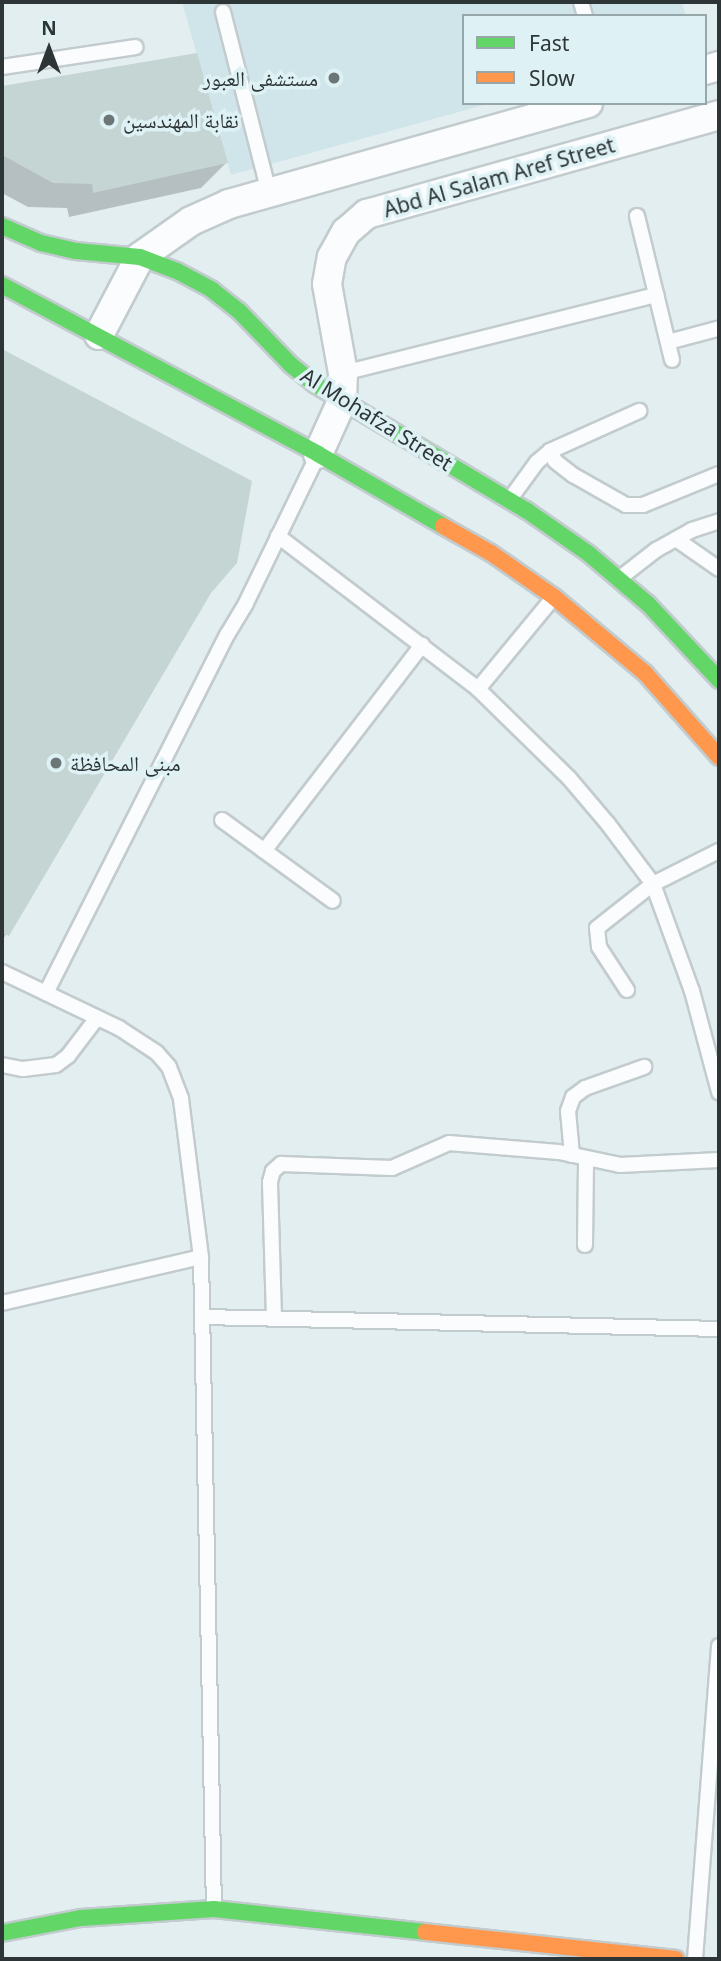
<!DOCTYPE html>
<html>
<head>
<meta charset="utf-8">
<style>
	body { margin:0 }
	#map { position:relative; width:721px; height:1961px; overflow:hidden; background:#e3eef0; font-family:"Noto Sans","Noto Naskh Arabic",sans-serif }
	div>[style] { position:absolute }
	.built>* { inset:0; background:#d0e5e9 }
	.shadow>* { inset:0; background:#0003 }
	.building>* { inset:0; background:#c4d5d3 }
	.roads { filter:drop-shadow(2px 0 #c2cbcd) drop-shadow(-2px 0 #c2cbcd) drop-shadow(0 2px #c2cbcd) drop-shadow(0 -2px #c2cbcd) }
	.lane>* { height:14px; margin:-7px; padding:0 7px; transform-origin:7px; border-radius:7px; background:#fbfcfd }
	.street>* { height:28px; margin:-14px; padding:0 14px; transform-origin:14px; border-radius:14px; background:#fbfcfd }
	.fast>* { height:16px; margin:-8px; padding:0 8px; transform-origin:8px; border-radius:8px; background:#63d668 }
	.slow>* { height:16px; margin:-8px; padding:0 8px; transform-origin:8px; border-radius:8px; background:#ff974d }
	.dots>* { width:19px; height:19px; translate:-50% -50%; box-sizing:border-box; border:4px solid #def2f5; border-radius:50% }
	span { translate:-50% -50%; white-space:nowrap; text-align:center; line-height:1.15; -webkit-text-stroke:7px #def2f5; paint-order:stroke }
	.poi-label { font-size:21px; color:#2d3536 }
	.right { translate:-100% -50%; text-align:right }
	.left { translate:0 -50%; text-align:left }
	.street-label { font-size:21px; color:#2d3536 }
	.frame { position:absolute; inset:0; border:4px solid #2d3536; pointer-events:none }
	.legend { position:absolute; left:462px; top:14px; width:245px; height:91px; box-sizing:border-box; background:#def2f5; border:2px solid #97a6a9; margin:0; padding:9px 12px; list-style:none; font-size:21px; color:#2d3536 }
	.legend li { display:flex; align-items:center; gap:14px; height:35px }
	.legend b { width:35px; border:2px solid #97a6a9 }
	.north { position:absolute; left:14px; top:14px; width:70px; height:70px; -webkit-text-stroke:5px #def2f5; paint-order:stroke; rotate:0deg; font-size:19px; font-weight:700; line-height:28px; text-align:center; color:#2d3536 }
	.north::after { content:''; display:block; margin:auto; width:24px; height:32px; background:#2d3536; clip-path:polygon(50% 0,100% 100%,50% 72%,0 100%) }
</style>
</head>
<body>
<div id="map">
	<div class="built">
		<i style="clip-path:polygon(182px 2px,682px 2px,686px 16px,464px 16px,464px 103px,491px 103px,231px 175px)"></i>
	</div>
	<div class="shadow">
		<i style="clip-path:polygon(195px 55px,226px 163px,201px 188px,69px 217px,67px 208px,28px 207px,2px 193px,2px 87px)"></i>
		<i style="clip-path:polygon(2px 351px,250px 482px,210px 592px,2px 941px)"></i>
	</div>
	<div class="building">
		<i style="clip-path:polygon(197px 53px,228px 163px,93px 193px,92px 184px,53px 183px,2px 155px,2px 86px)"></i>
		<i style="clip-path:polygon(2px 349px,252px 481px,237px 563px,211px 593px,9px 936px,2px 933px)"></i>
	</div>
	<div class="roads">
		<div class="lane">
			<i style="left:581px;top:2px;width:15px;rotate:74deg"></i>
			<i style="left:223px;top:12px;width:187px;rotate:75.7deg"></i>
			<i style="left:2px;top:67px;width:135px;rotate:-8.5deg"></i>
			<i style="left:637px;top:216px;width:148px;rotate:76.3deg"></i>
			<i style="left:668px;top:342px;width:51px;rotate:-14.9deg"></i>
			<i style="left:343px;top:373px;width:323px;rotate:-14deg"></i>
			<i style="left:550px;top:451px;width:11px;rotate:63deg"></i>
			<i style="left:555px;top:461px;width:23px;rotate:38deg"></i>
			<i style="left:573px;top:475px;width:61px;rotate:29.5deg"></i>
			<i style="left:626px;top:505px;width:17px"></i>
			<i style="left:643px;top:505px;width:82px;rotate:-22.2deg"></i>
			<i style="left:510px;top:499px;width:46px;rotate:-53.9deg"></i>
			<i style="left:537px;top:462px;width:17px;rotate:-40deg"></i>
			<i style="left:550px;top:451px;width:98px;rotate:-24.2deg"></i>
			<i style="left:278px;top:536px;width:252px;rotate:37.4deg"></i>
			<i style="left:478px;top:689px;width:127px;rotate:44.4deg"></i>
			<i style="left:569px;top:778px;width:60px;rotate:49.7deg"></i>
			<i style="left:608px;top:824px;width:75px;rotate:53.1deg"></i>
			<i style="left:653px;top:884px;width:114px;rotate:70deg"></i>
			<i style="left:692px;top:991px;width:105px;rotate:75deg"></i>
			<i style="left:676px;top:539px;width:52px;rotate:34.9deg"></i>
			<i style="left:620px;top:578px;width:46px;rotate:-37.9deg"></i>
			<i style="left:656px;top:550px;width:41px;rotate:-29.1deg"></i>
			<i style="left:692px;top:530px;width:28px;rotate:-18deg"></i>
			<i style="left:478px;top:689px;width:118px;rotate:-50.5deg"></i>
			<i style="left:222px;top:820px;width:137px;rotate:36.1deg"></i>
			<i style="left:264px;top:851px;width:260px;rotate:-52.5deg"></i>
			<i style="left:2px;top:972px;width:130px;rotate:25.6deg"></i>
			<i style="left:119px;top:1028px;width:45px;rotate:33.3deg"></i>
			<i style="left:157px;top:1053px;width:18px;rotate:49deg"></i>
			<i style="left:169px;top:1067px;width:34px;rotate:69deg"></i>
			<i style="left:181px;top:1099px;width:159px;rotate:82.8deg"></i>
			<i style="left:201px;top:1257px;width:651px;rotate:88.86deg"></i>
			<i style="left:627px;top:990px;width:51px;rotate:-123.1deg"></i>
			<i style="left:599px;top:947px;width:19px;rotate:-96deg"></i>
			<i style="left:597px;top:928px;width:71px;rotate:-38.2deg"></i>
			<i style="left:653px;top:884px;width:74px;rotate:-26.6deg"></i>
			<i style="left:46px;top:993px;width:401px;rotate:-63.2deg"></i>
			<i style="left:227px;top:635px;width:37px;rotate:-59deg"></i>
			<i style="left:246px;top:603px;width:165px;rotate:-64.1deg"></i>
			<i style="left:2px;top:1065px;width:21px;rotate:11deg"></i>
			<i style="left:23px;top:1069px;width:33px;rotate:-7deg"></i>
			<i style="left:56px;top:1065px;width:15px;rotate:-37deg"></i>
			<i style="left:68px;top:1056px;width:48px;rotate:-52.7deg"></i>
			<i style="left:572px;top:1155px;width:44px;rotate:-95.2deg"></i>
			<i style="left:568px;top:1111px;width:15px;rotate:-70deg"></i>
			<i style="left:573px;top:1097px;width:15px;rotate:-37deg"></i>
			<i style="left:585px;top:1088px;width:63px;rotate:-19.6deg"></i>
			<i style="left:585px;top:1245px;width:85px;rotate:-89.3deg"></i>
			<i style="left:2px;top:1303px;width:204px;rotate:-13deg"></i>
			<i style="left:203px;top:1317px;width:516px;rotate:1.33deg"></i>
			<i style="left:274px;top:1318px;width:136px;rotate:-91.7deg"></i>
			<i style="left:270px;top:1182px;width:11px;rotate:-75deg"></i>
			<i style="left:273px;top:1171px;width:11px;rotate:-41deg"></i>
			<i style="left:281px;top:1164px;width:111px;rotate:2.1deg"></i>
			<i style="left:392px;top:1168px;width:62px;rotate:-23.7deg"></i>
			<i style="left:449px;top:1143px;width:110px;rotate:4.7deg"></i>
			<i style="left:559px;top:1152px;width:62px;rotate:12deg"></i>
			<i style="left:620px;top:1165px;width:99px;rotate:-2.9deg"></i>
			<i style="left:695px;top:1959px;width:314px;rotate:-85.6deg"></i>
		</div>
		<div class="street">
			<i style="left:705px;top:70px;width:15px;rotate:-16deg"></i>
			<i style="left:99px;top:335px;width:88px;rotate:-62.3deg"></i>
			<i style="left:140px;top:257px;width:62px;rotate:-35.2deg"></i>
			<i style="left:191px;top:221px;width:42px;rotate:-24.1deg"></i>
			<i style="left:229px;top:204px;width:373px;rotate:-15.7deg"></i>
			<i style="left:318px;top:454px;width:58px;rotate:-65.6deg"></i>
			<i style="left:342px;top:401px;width:28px;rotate:-88deg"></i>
			<i style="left:343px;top:373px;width:90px;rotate:-100.2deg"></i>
			<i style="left:327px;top:284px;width:27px;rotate:-80deg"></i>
			<i style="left:332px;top:257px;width:29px;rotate:-61deg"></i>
			<i style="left:346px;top:232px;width:28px;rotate:-41deg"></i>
			<i style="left:367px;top:214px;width:366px;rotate:-15.7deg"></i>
		</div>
		<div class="fast">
			<i style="left:2px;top:226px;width:43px;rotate:23.6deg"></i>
			<i style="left:41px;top:243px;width:36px;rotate:13deg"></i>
			<i style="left:76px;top:251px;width:64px;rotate:5.4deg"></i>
			<i style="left:140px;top:257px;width:40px;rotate:21deg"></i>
			<i style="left:177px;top:271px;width:40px;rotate:28deg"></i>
			<i style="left:212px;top:290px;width:34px;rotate:38deg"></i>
			<i style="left:239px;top:311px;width:75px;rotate:46.1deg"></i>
			<i style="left:291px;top:365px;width:32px;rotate:39deg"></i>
			<i style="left:316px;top:385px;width:244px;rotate:30.8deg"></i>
			<i style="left:526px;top:510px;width:77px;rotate:34.9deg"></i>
			<i style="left:589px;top:554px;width:77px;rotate:40.3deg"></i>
			<i style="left:648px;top:604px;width:104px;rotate:46.9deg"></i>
			<i style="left:2px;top:285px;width:358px;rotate:28.1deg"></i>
			<i style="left:318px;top:454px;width:144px;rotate:29.9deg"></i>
			<i style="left:2px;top:1933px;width:80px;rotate:-10.8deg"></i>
			<i style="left:81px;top:1918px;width:133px;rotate:-3.9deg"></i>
			<i style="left:214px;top:1909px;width:212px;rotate:6.2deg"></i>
		</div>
		<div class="slow">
			<i style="left:443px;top:526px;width:55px;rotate:29.4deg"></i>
			<i style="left:491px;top:553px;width:77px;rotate:34.9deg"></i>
			<i style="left:554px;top:597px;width:119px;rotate:39.9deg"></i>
			<i style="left:645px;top:673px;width:112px;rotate:48.6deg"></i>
			<i style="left:425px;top:1932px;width:252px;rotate:6.1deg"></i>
		</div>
	</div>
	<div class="dots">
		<i style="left:334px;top:78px;background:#6d7677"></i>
		<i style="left:109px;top:120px;background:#6d7677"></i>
		<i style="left:56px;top:763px;background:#6d7677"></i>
	</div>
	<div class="poi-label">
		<span class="right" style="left:318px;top:78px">مستشفى العبور</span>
		<span class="left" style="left:123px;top:120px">نقابة المهندسين</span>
		<span class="left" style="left:70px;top:763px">مبنى المحافظة</span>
	</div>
	<div class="street-label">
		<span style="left:499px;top:177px;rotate:-16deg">Abd Al Salam Aref Street</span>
		<span style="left:377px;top:419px;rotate:32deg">Al Mohafza Street</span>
	</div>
	<div class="frame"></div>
	<ul class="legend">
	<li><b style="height:9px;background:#63d668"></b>Fast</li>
	<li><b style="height:9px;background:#ff974d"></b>Slow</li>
	</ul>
	<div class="north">N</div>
</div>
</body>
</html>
